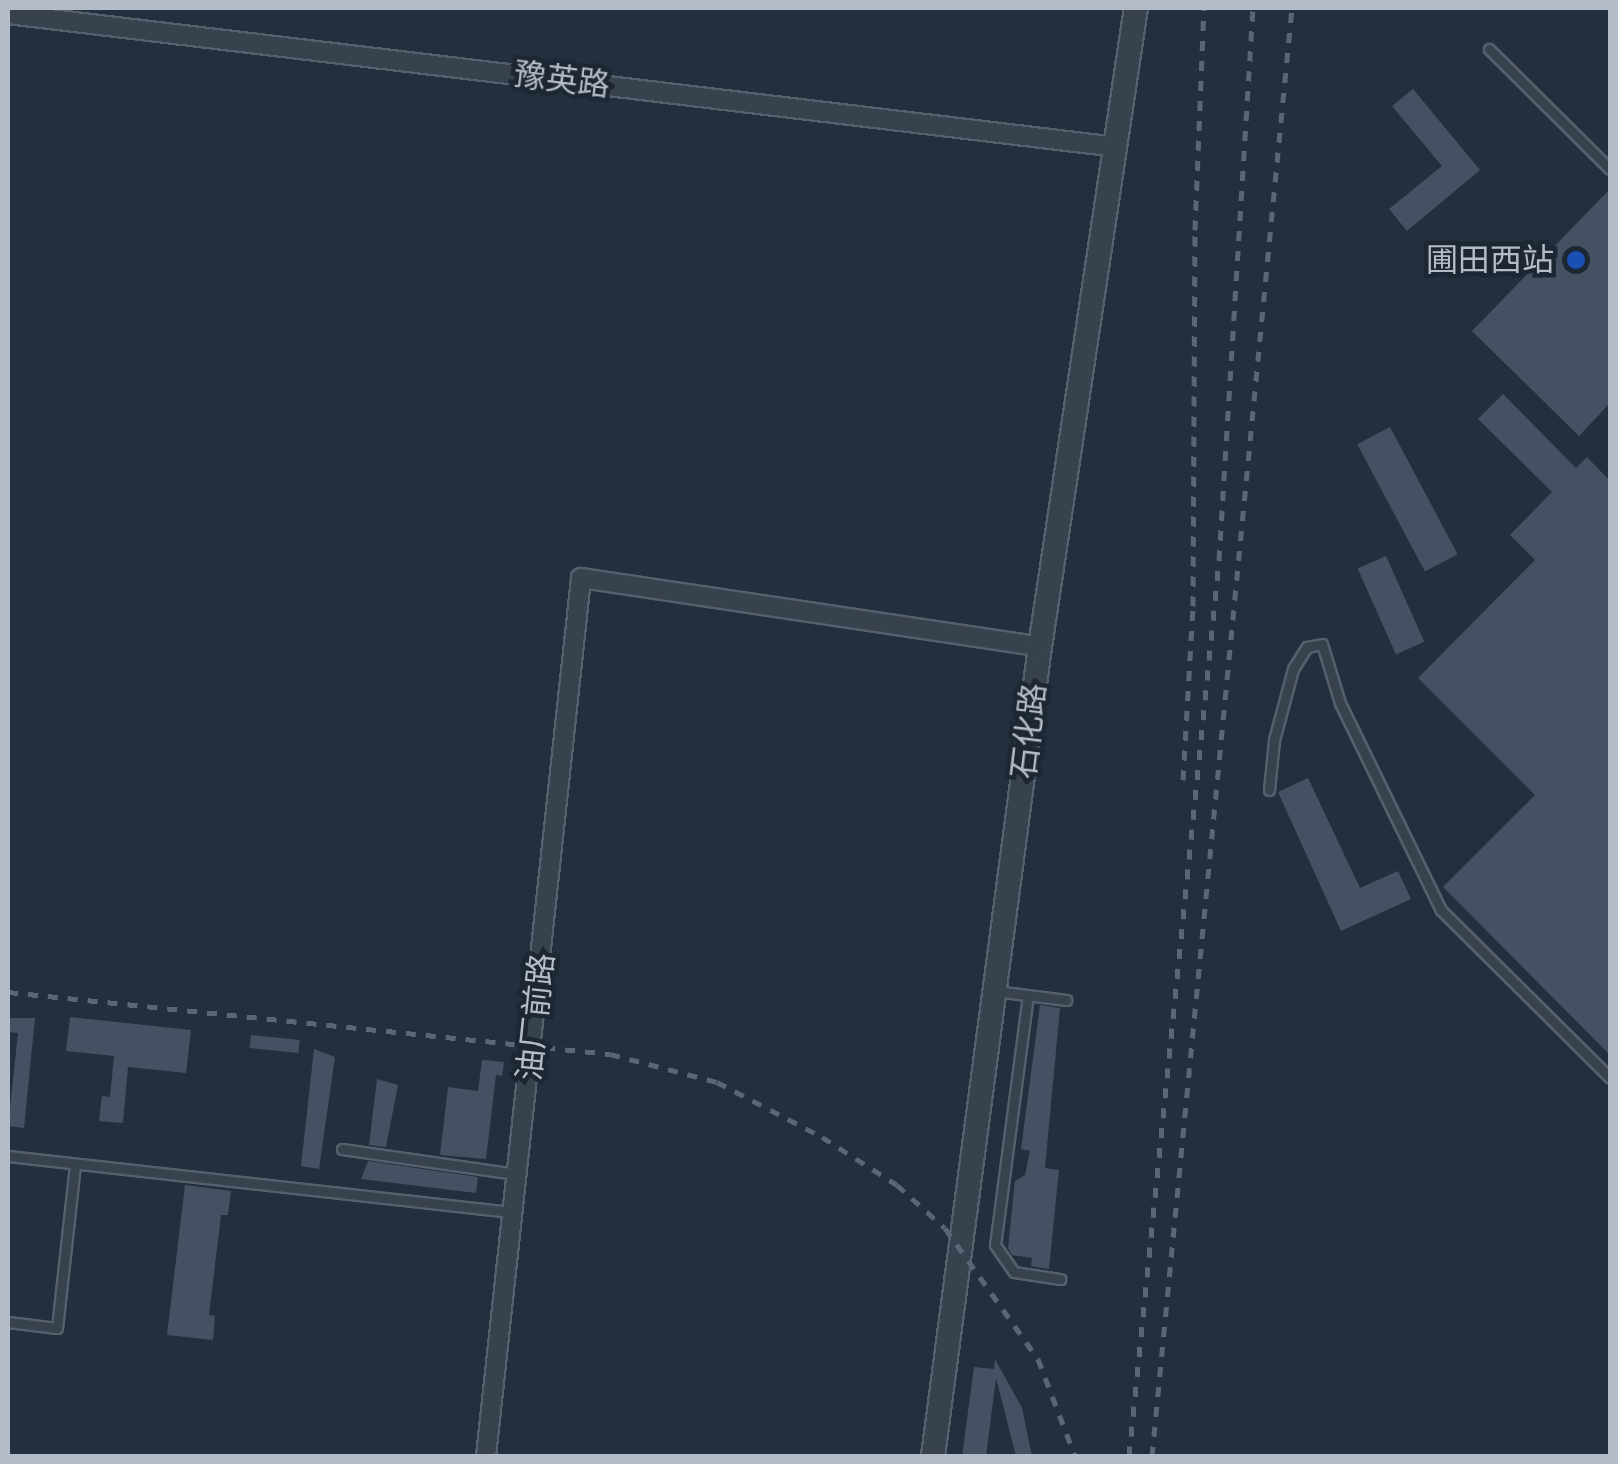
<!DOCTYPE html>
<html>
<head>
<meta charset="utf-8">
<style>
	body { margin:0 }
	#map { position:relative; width:1618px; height:1464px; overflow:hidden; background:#242f3e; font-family:"Space Grotesk","Noto Sans SC",sans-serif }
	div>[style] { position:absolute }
	.building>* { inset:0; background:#455162; transform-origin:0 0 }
	.roads { filter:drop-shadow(2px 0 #565f6c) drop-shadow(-2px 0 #565f6c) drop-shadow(0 2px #565f6c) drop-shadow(0 -2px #565f6c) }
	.service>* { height:9px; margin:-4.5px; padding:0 4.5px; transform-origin:4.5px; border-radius:4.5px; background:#38414e }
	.minor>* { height:18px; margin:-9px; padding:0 9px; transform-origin:9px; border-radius:9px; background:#38414e }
	.tertiary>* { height:22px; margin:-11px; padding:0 11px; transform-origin:11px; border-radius:11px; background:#38414e }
	.rail>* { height:5px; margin-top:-2.5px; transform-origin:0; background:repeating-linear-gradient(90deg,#5a6575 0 10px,transparent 0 20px) }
	.dots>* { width:28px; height:28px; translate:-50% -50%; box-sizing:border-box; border:5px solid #1d2633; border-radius:50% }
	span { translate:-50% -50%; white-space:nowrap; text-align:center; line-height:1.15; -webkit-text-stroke:9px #1d2633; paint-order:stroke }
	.street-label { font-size:32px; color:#b4bcc9 }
	.poi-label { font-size:32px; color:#b4bcc9 }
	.right { translate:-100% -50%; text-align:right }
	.frame { position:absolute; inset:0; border:10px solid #b4bcc9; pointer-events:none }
</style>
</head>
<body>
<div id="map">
	<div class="building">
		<i style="clip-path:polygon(1413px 89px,1480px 170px,1407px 231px,1389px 209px,1442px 166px,1392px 106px)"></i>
		<i style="clip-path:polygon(1610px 189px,1610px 403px,1579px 436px,1472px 331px)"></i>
		<i style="clip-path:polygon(1503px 394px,1576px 468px,1587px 457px,1610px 481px,1610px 1055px,1443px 887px,1535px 795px,1418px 678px,1535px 560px,1510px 535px,1552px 492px,1478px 419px)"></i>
		<i style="left:1390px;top:427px;width:144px;height:37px;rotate:62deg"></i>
		<i style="left:1386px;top:556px;width:94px;height:31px;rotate:66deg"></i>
		<i style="clip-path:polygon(1308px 778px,1360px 888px,1398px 871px,1411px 899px,1341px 931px,1278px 792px)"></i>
		<i style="clip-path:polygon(1040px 1005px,1060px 1008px,1045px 1168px,1059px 1170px,1049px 1269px,1031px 1266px,1032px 1258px,1012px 1255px,1008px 1248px,1015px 1181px,1025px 1175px,1030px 1151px,1021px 1149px)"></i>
		<i style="clip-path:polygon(70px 1017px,191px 1030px,186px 1073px,128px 1067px,123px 1123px,99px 1121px,102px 1096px,110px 1097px,114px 1056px,66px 1051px)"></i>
		<i style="clip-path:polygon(8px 1018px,35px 1018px,24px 1128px,8px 1126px,18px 1033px,8px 1032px)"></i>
		<i style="left:251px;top:1035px;width:49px;height:13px;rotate:6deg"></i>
		<i style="clip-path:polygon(314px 1049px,335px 1057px,319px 1169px,301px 1166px)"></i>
		<i style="clip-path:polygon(482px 1060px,504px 1062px,502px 1076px,496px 1075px,486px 1159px,440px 1155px,448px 1087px,478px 1091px)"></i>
		<i style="clip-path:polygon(377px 1079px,398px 1085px,386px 1147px,369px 1145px)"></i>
		<i style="clip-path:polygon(368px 1161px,478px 1177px,476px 1193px,361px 1179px)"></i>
		<i style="clip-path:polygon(185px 1185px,231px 1191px,228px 1215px,221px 1215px,209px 1315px,215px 1316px,213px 1340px,167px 1335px)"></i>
		<i style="clip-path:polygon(995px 1359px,1022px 1408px,1032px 1456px,1016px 1456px,996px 1378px,986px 1456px,962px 1456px,974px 1367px,994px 1369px)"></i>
	</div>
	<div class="roads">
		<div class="service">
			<i style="left:1489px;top:49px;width:170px;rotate:44.8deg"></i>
			<i style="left:1269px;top:790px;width:50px;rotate:-84.3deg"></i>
			<i style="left:1274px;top:740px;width:73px;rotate:-75deg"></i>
			<i style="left:1293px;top:669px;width:26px;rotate:-58deg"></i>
			<i style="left:1307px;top:647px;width:15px;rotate:-11deg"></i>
			<i style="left:1322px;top:644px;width:62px;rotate:73deg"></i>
			<i style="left:1340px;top:703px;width:230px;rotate:64deg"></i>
			<i style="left:1441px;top:910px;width:238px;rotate:44.8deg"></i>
			<i style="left:995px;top:991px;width:72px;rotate:7.2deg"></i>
			<i style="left:1028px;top:995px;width:252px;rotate:97.5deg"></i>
			<i style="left:995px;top:1245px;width:33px;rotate:55deg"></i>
			<i style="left:1014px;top:1272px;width:47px;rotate:8.7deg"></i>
			<i style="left:342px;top:1149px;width:176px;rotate:8.2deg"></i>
			<i style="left:8px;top:1156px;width:506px;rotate:6.35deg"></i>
			<i style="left:8px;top:1322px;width:49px;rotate:7deg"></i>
			<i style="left:57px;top:1328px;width:165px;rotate:-83.7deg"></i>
		</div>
		<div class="minor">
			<i style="left:8px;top:14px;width:1116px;rotate:6.84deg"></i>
			<i style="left:486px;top:1456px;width:883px;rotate:-83.82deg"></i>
			<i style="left:581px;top:578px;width:464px;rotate:8.5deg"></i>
		</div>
		<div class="tertiary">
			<i style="left:933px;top:1456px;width:816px;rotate:-82.47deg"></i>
			<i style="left:1040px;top:647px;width:646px;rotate:-81.46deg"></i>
		</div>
	</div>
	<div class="rail">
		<i style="left:1183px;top:780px;width:174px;rotate:-86.7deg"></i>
		<i style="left:1193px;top:606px;width:376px;rotate:-89.7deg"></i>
		<i style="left:1195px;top:230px;width:222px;rotate:-87.7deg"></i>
		<i style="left:8px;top:992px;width:605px;rotate:5.88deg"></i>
		<i style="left:610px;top:1054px;width:111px;rotate:14.7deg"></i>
		<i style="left:717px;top:1082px;width:119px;rotate:27.6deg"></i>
		<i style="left:822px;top:1137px;width:89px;rotate:32.6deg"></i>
		<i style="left:897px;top:1185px;width:64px;rotate:41.9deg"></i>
		<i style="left:945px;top:1228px;width:161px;rotate:54.6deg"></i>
		<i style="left:1038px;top:1359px;width:104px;rotate:69.1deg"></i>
		<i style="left:1129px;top:1456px;width:901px;rotate:-84.26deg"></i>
		<i style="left:1219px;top:560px;width:553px;rotate:-86.48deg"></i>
		<i style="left:1152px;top:1456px;width:1455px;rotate:-84.48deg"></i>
	</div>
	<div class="dots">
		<i style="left:1576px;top:260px;background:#1a4fb4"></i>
	</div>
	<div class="street-label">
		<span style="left:562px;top:80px;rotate:7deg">豫英路</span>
		<span style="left:1029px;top:731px;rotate:-83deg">石化路</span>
		<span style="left:536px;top:1017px;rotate:-84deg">油厂前路</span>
	</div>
	<div class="poi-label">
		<span class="right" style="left:1554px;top:260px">圃田西站</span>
	</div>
	<div class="frame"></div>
</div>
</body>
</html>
